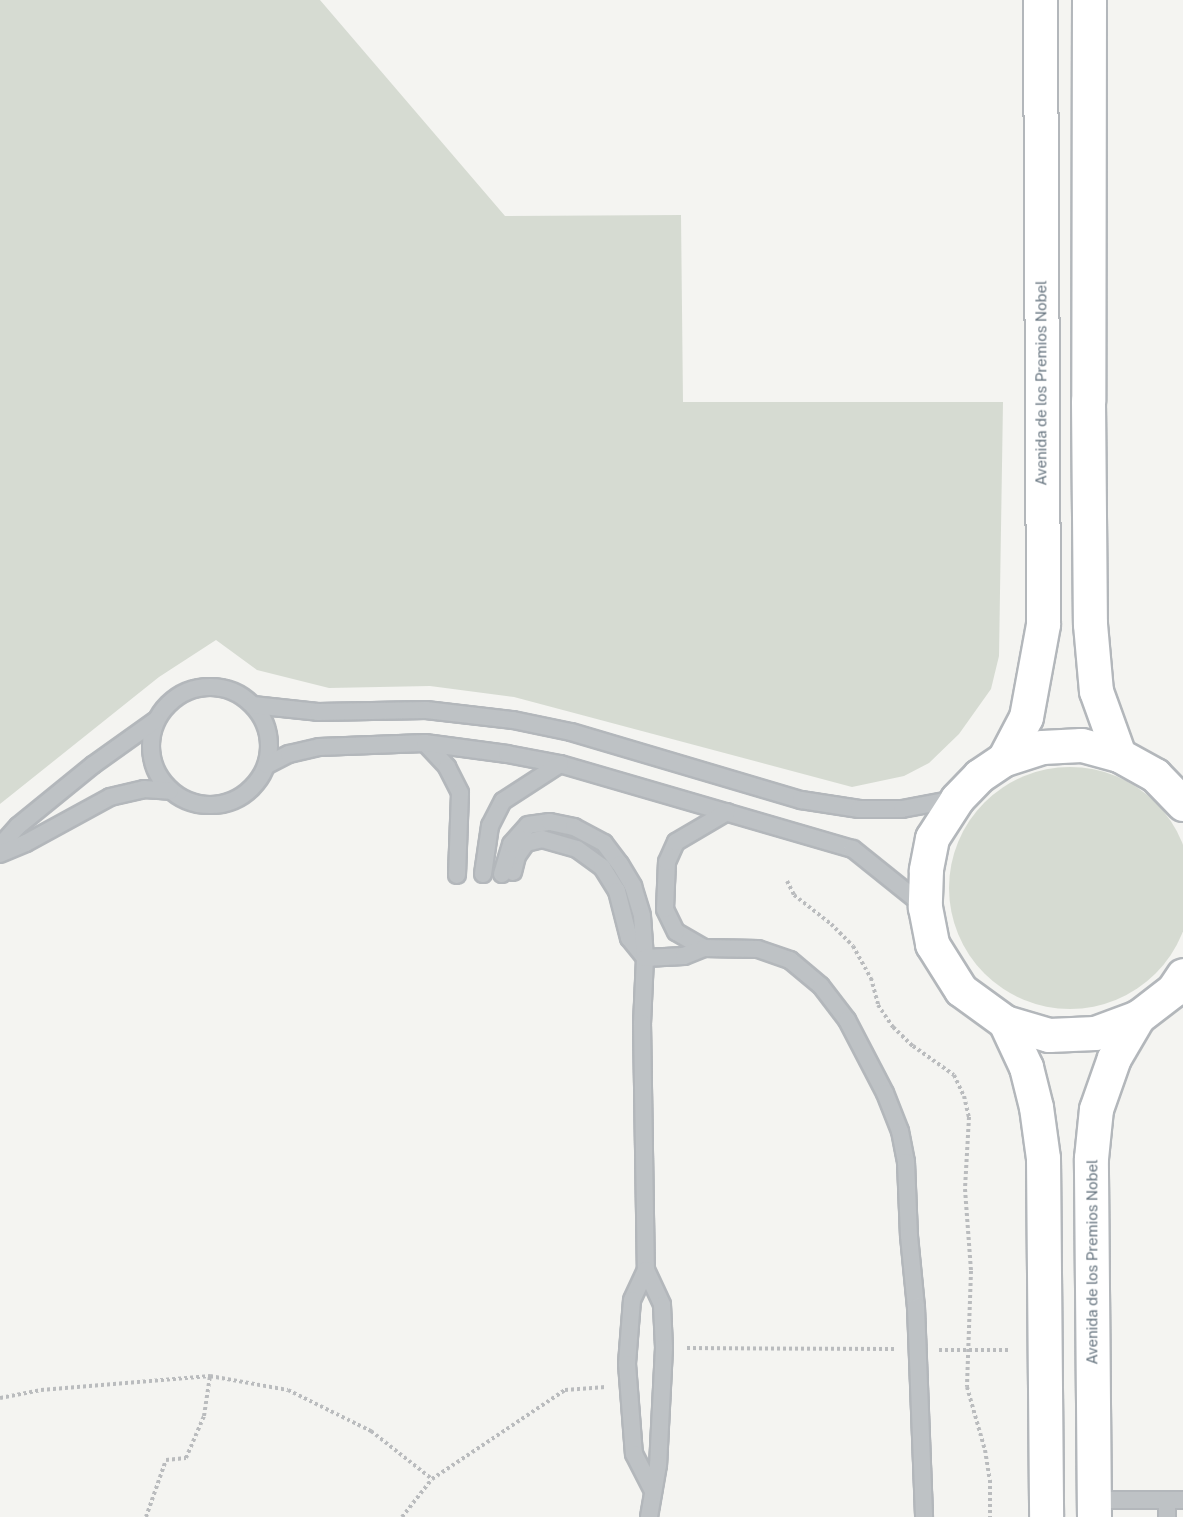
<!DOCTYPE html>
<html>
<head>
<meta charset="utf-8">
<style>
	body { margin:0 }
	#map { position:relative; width:1183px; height:1517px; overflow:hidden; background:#f4f4f1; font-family:"Public Sans",sans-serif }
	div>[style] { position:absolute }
	.green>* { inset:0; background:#d6dbd2 }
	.round { border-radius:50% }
	.path>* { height:4px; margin-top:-2px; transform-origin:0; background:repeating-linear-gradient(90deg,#babcbe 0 3px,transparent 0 6px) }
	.roads { filter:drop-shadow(2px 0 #b3b7bb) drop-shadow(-2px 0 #b3b7bb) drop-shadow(0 2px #b3b7bb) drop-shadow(0 -2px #b3b7bb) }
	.lane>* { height:16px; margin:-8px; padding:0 8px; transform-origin:8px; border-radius:8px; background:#bec2c5 }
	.lane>.ring { margin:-8px; padding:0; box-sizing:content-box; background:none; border:16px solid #bec2c5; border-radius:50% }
	.secondary>* { height:33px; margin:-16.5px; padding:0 16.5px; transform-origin:16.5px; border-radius:16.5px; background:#fff }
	span { translate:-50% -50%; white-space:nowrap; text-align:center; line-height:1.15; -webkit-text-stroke:6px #fff; paint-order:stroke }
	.street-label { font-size:15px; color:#66747f }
</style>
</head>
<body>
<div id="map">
	<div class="green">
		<i style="clip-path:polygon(0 0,320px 0,505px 216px,681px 215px,683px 402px,1003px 402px,999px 656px,991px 689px,959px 734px,929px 763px,904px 776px,852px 787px,514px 697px,430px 686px,329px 688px,257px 670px,216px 640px,159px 677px,0 804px)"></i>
		<i class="round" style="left:949px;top:767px;width:242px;height:242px"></i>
	</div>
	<div class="path">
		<i style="left:787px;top:881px;width:16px;rotate:63deg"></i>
		<i style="left:794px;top:895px;width:47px;rotate:38.1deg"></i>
		<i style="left:831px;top:924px;width:31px;rotate:45deg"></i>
		<i style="left:853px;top:946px;width:37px;rotate:61deg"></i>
		<i style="left:871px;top:978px;width:28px;rotate:75deg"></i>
		<i style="left:878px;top:1005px;width:27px;rotate:56deg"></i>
		<i style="left:893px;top:1027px;width:28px;rotate:44deg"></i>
		<i style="left:913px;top:1046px;width:50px;rotate:35.3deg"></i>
		<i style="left:954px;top:1075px;width:23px;rotate:65deg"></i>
		<i style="left:964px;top:1096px;width:22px;rotate:77deg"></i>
		<i style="left:969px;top:1117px;width:72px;rotate:93.2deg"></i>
		<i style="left:965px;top:1189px;width:82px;rotate:85.8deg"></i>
		<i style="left:971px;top:1271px;width:116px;rotate:92deg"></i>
		<i style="left:967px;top:1387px;width:66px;rotate:74.1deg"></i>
		<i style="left:985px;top:1450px;width:30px;rotate:81deg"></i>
		<i style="left:990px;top:1480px;width:37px;rotate:90deg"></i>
		<i style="left:687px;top:1348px;width:208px;rotate:0.3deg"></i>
		<i style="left:939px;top:1350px;width:71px"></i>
		<i style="left:0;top:1398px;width:42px;rotate:-11deg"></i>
		<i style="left:41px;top:1390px;width:170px;rotate:-4.7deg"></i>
		<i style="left:210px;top:1376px;width:79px;rotate:10.2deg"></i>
		<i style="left:288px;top:1390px;width:93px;rotate:26.3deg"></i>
		<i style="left:371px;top:1431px;width:78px;rotate:38.2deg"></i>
		<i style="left:146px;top:1517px;width:60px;rotate:-70.7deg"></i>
		<i style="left:166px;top:1460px;width:20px;rotate:-6deg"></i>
		<i style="left:186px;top:1458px;width:46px;rotate:-66.8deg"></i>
		<i style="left:204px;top:1416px;width:40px;rotate:-81.5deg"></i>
		<i style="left:402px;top:1517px;width:48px;rotate:-51.7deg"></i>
		<i style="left:432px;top:1479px;width:160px;rotate:-33.8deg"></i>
		<i style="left:565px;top:1390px;width:41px;rotate:-4.2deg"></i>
	</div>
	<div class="roads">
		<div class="lane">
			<i class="ring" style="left:151px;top:687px;width:102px;height:102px"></i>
			<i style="left:253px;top:705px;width:65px;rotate:6.1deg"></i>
			<i style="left:318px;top:712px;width:108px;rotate:-1.1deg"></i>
			<i style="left:426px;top:710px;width:88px;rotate:6.6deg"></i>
			<i style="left:513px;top:720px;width:59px;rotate:11.7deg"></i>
			<i style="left:571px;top:732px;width:240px;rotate:16.5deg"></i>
			<i style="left:801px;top:800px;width:59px;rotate:8.8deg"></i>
			<i style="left:859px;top:809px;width:43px"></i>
			<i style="left:902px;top:809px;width:55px;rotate:-10.5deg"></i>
			<i style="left:425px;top:743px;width:33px;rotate:47deg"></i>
			<i style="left:447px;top:767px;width:29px;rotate:63deg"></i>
			<i style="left:460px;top:793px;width:82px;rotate:92.1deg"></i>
			<i style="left:267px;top:765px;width:25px;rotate:-27deg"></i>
			<i style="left:289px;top:754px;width:31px;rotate:-13deg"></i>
			<i style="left:319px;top:747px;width:106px;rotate:-2.2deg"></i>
			<i style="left:425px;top:743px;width:83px;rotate:7.6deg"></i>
			<i style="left:507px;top:754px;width:54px;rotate:10.7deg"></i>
			<i style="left:560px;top:764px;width:305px;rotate:16.2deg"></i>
			<i style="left:853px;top:849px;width:91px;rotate:38.8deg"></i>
			<i style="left:0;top:846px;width:27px;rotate:-48deg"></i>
			<i style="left:18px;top:826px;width:97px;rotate:-39.1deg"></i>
			<i style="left:93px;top:765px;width:77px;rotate:-35.5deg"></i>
			<i style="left:0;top:854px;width:28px;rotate:-23deg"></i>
			<i style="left:26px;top:843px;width:96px;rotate:-28.7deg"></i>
			<i style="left:110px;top:797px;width:35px;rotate:-13deg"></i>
			<i style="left:144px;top:789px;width:26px;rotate:4deg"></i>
			<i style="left:513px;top:872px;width:16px;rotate:-76deg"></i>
			<i style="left:517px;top:856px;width:16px;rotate:-55deg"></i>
			<i style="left:526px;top:843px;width:16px;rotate:-14deg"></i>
			<i style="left:542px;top:839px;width:36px;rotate:16deg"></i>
			<i style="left:577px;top:849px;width:31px;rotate:36deg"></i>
			<i style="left:602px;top:867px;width:28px;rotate:58deg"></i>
			<i style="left:617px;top:891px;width:49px;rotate:75.7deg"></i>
			<i style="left:629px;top:938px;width:26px;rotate:51deg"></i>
			<i style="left:483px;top:874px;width:49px;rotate:-81.7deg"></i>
			<i style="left:490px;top:826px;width:28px;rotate:-63deg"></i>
			<i style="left:503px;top:801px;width:68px;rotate:-33deg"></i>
			<i style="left:502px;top:874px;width:31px;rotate:-73deg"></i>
			<i style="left:511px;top:844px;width:25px;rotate:-48deg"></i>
			<i style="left:528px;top:825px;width:22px;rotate:-8deg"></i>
			<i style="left:550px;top:822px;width:25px;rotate:12deg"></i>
			<i style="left:574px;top:827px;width:34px;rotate:28deg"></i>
			<i style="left:604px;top:843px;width:26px;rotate:53deg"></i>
			<i style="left:620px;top:864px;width:26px;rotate:59deg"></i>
			<i style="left:633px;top:886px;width:31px;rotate:73deg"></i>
			<i style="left:642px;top:916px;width:42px;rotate:85.9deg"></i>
			<i style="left:645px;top:958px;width:65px;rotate:92.6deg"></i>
			<i style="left:642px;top:1023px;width:247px;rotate:89.1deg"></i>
			<i style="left:646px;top:1270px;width:38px;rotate:65deg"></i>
			<i style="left:662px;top:1305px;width:43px;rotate:87.3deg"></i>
			<i style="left:664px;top:1348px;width:117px;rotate:92.9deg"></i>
			<i style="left:658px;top:1465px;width:53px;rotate:99.8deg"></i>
			<i style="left:704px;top:948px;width:32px;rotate:-150deg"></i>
			<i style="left:676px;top:932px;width:25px;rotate:-116deg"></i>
			<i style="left:665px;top:909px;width:47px;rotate:-87.6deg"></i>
			<i style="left:667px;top:862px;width:22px;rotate:-66deg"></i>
			<i style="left:676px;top:842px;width:59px;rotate:-30.5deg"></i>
			<i style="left:645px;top:958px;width:39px;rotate:-3deg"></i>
			<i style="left:684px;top:956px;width:22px;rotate:-22deg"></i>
			<i style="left:704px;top:948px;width:54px;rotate:1.1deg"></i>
			<i style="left:758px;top:949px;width:34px;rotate:19deg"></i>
			<i style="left:790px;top:960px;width:40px;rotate:40deg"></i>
			<i style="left:821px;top:986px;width:43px;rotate:52.6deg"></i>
			<i style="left:847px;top:1020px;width:82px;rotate:62.5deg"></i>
			<i style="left:885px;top:1093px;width:41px;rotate:68.5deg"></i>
			<i style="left:900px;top:1131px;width:32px;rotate:79deg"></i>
			<i style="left:906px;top:1162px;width:74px;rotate:87.7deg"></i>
			<i style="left:909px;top:1236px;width:71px;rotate:84.4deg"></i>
			<i style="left:916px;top:1307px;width:210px;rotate:87.8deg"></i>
			<i style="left:646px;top:1270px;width:33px;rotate:115deg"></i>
			<i style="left:632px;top:1300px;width:64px;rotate:94.5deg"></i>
			<i style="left:627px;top:1364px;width:90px;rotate:85.6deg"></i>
			<i style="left:634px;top:1454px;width:42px;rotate:62.8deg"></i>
			<i style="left:1094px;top:1500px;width:89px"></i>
			<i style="left:1167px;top:1500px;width:17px;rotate:90deg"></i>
		</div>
		<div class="secondary">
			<i style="left:1089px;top:0;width:401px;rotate:90.1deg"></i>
			<i style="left:1088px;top:401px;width:223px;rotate:89.5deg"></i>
			<i style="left:1090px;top:624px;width:67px;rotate:84.9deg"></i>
			<i style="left:1096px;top:691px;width:68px;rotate:70.2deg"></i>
			<i style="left:1004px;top:759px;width:47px;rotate:-62.4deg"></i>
			<i style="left:1026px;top:717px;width:95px;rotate:-79.6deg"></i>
			<i style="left:1043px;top:624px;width:624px;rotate:-90.28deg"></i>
			<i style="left:1183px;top:804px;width:40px;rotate:-134deg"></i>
			<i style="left:1155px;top:775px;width:41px;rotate:-150.9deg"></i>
			<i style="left:1119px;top:755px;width:39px;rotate:-165deg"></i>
			<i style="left:1081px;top:745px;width:39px;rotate:177deg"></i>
			<i style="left:1042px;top:747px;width:40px;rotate:162deg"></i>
			<i style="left:1004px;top:759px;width:30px;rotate:146deg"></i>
			<i style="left:979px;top:776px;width:32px;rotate:134deg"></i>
			<i style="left:957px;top:799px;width:46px;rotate:122.7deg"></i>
			<i style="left:932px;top:838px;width:33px;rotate:101deg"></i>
			<i style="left:926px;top:870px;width:37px;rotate:92deg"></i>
			<i style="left:925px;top:907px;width:38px;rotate:79deg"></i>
			<i style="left:932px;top:944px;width:54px;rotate:57.8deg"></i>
			<i style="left:961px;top:990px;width:54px;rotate:36deg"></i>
			<i style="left:1005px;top:1022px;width:46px;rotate:16.5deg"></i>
			<i style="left:1049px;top:1035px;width:46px;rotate:-2.5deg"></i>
			<i style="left:1095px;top:1033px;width:46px;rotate:-20.4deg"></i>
			<i style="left:1138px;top:1017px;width:44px;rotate:-37.6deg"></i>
			<i style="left:1173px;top:990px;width:18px;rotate:-56deg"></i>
			<i style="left:1005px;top:1022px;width:50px;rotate:65deg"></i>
			<i style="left:1026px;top:1067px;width:41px;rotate:76deg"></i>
			<i style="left:1036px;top:1107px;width:51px;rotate:82.2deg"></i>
			<i style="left:1043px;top:1158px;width:359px;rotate:89.5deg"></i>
			<i style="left:1094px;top:1517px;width:359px;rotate:-90.5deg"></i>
			<i style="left:1091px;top:1158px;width:49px;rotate:-84.2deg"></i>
			<i style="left:1096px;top:1109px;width:54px;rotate:-70.6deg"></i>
			<i style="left:1114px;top:1058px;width:48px;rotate:-59.7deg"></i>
		</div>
	</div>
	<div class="street-label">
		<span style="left:1041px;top:383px;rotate:-90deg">Avenida de los Premios Nobel</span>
		<span style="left:1092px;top:1262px;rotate:-90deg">Avenida de los Premios Nobel</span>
	</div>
</div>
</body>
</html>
